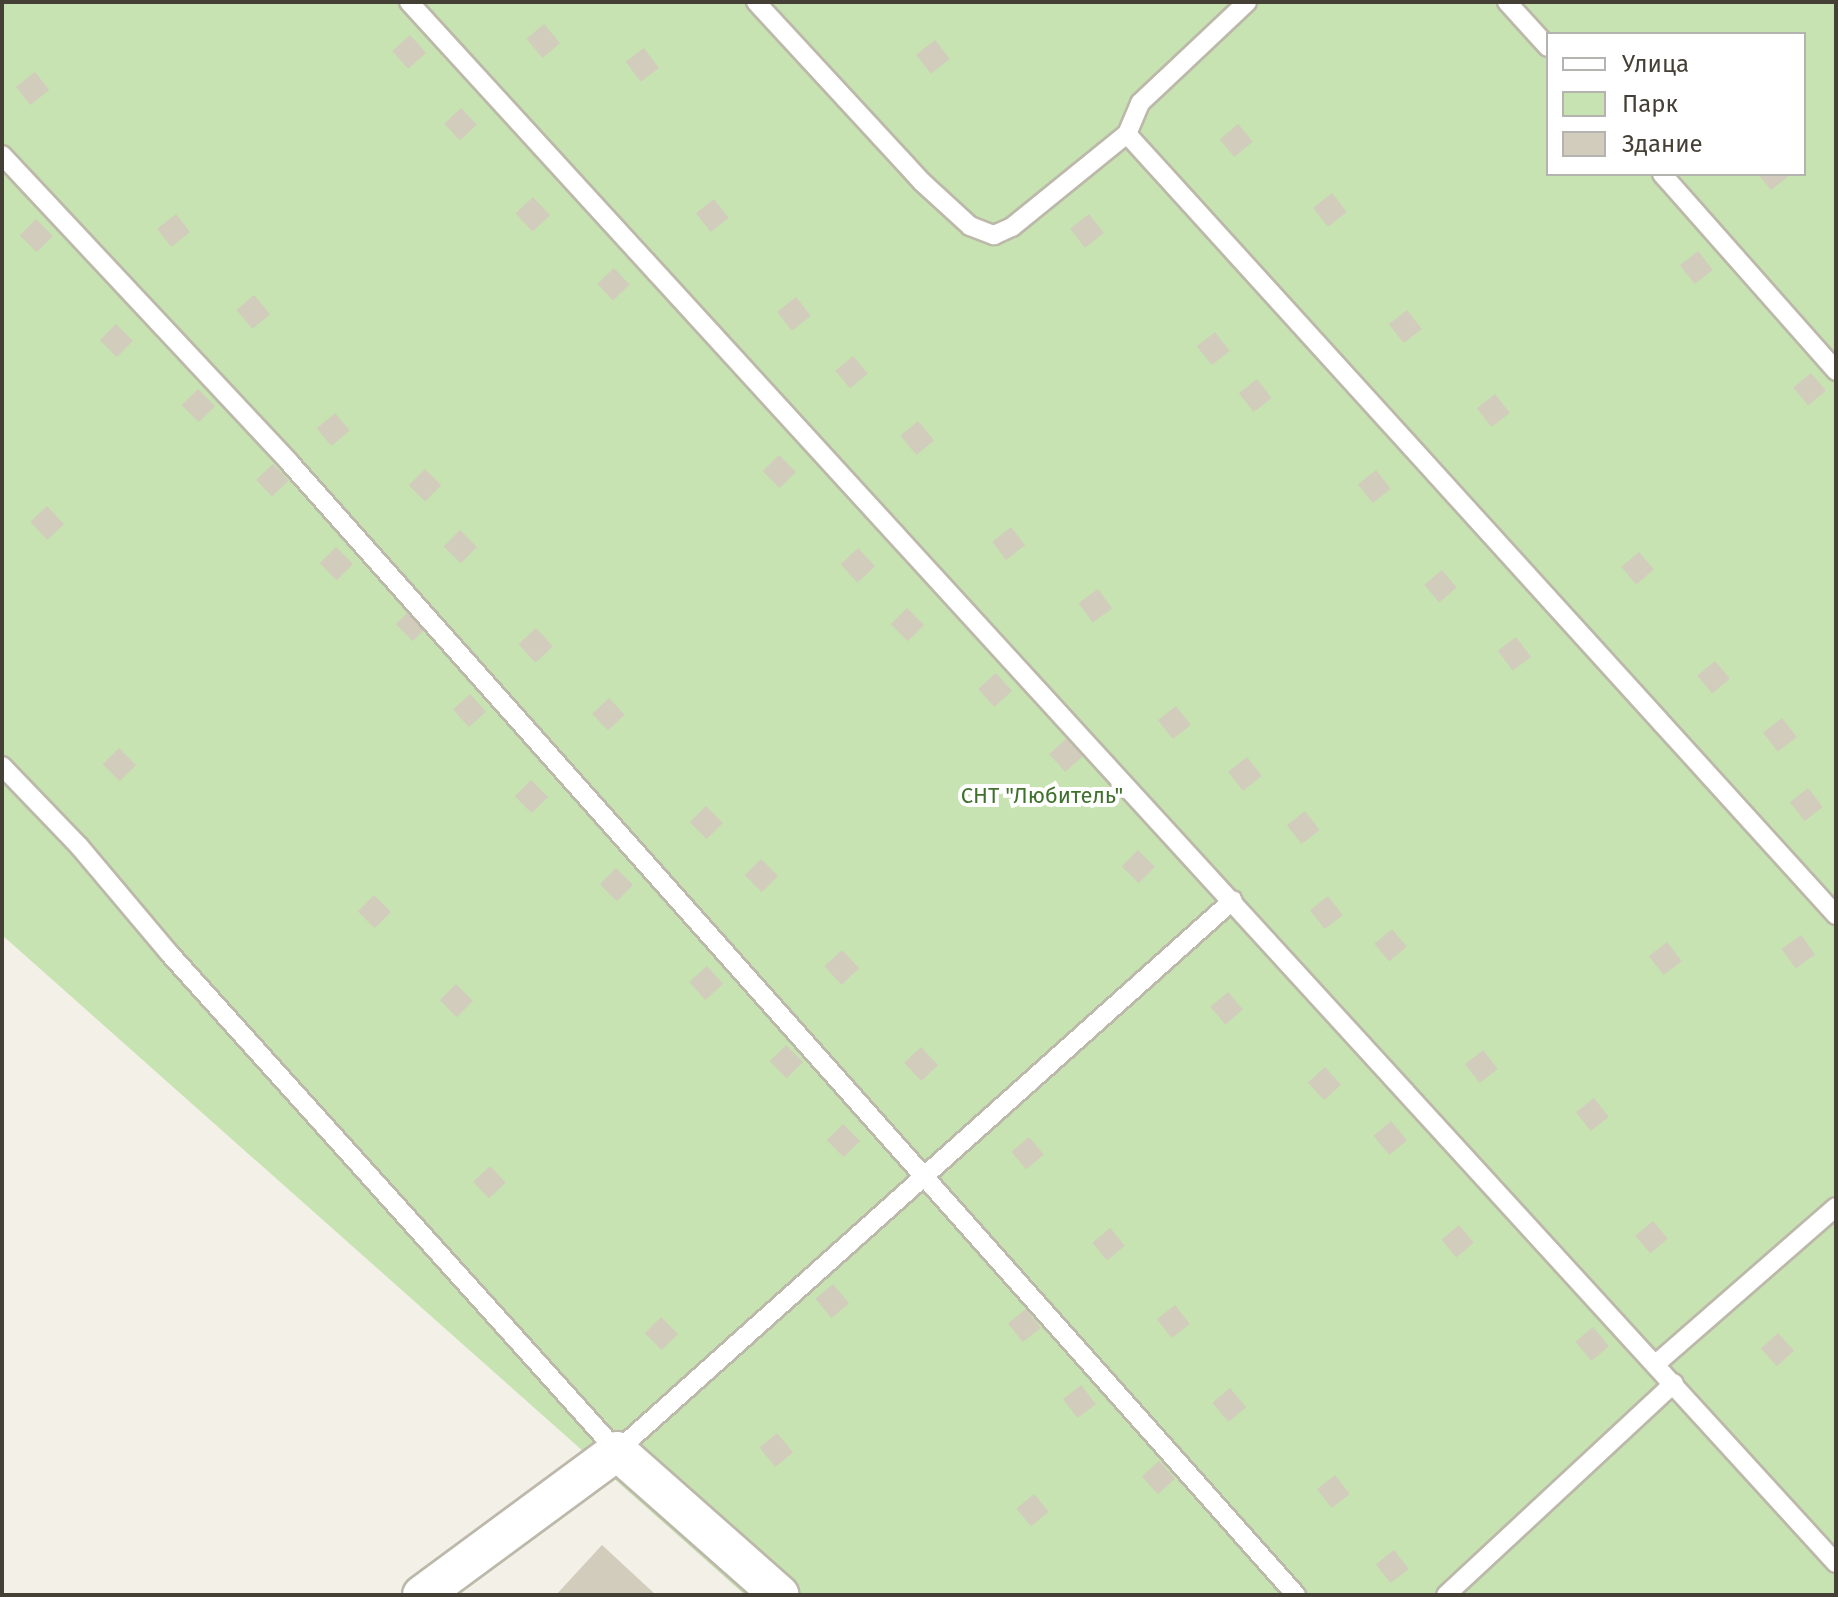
<!DOCTYPE html>
<html>
<head>
<meta charset="utf-8">
<style>
	body { margin:0 }
	#map { position:relative; width:1838px; height:1597px; overflow:hidden; background:#f2f0e7; font-family:"Fira Sans",sans-serif }
	div>[style] { position:absolute }
	.green>* { inset:0; background:#c8e3b2 }
	.building>* { inset:0; background:#d2ccbd; transform-origin:0 0 }
	.roads { filter:drop-shadow(2px 0 #bcb8aa) drop-shadow(-2px 0 #bcb8aa) drop-shadow(0 2px #bcb8aa) drop-shadow(0 -2px #bcb8aa) }
	.lane>* { height:18px; margin:-9px; padding:0 9px; transform-origin:9px; border-radius:9px; background:#fff }
	.street>* { height:38px; margin:-19px; padding:0 19px; transform-origin:19px; border-radius:19px; background:#fff }
	span { translate:-50% -50%; white-space:nowrap; text-align:center; line-height:1.15; -webkit-text-stroke:8px #fff; paint-order:stroke }
	.park-label { font-size:22px; color:#41712e }
	.frame { position:absolute; inset:0; border:4px solid #444036; pointer-events:none }
	.legend { position:absolute; left:1546px; top:32px; width:260px; height:144px; box-sizing:border-box; background:#fff; border:2px solid #b4b3af; margin:0; padding:10px 14px; list-style:none; font-size:24px; color:#444036 }
	.legend li { display:flex; align-items:center; gap:16px; height:40px }
	.legend b { width:40px; border:2px solid #b4b3af }
</style>
</head>
<body>
<div id="map">
	<div class="green">
		<i style="clip-path:polygon(evenodd,2px 2px,1836px 2px,1836px 1595px,745px 1595px,2px 935px,2px 2px,1548px 34px,1804px 34px,1804px 174px,1548px 174px,1548px 34px)"></i>
	</div>
	<div class="building">
		<i style="left:544px;top:24px;width:25px;height:23px;rotate:50deg"></i>
		<i style="left:410px;top:35px;width:24px;height:24px;rotate:48deg"></i>
		<i style="left:935px;top:40px;width:24px;height:24px;rotate:52deg"></i>
		<i style="left:644px;top:48px;width:25px;height:23px;rotate:53deg"></i>
		<i style="left:35px;top:72px;width:23px;height:24px;rotate:52deg"></i>
		<i style="left:461px;top:108px;width:23px;height:23px;rotate:47deg"></i>
		<i style="left:1238px;top:124px;width:23px;height:24px;rotate:50deg"></i>
		<i style="clip-path:polygon(1758px 174px,1788px 174px,1789px 176px,1771px 190px)"></i>
		<i style="left:1332px;top:193px;width:24px;height:24px;rotate:52deg"></i>
		<i style="left:533px;top:197px;width:25px;height:24px;rotate:47deg"></i>
		<i style="left:714px;top:199px;width:24px;height:23px;rotate:52deg"></i>
		<i style="left:176px;top:214px;width:23px;height:24px;rotate:52deg"></i>
		<i style="left:1089px;top:214px;width:24px;height:24px;rotate:52deg"></i>
		<i style="left:36px;top:219px;width:24px;height:23px;rotate:45deg"></i>
		<i style="left:1698px;top:251px;width:24px;height:23px;rotate:52deg"></i>
		<i style="left:614px;top:268px;width:23px;height:23px;rotate:47deg"></i>
		<i style="left:254px;top:295px;width:25px;height:23px;rotate:50deg"></i>
		<i style="left:796px;top:297px;width:24px;height:24px;rotate:52deg"></i>
		<i style="left:1407px;top:310px;width:24px;height:23px;rotate:52deg"></i>
		<i style="left:116px;top:324px;width:24px;height:23px;rotate:45deg"></i>
		<i style="left:1215px;top:332px;width:24px;height:23px;rotate:52deg"></i>
		<i style="left:853px;top:356px;width:23px;height:23px;rotate:50deg"></i>
		<i style="left:1811px;top:373px;width:23px;height:23px;rotate:50deg"></i>
		<i style="left:1257px;top:379px;width:24px;height:23px;rotate:52deg"></i>
		<i style="left:198px;top:389px;width:24px;height:23px;rotate:45deg"></i>
		<i style="left:1495px;top:394px;width:24px;height:23px;rotate:52deg"></i>
		<i style="left:335px;top:413px;width:23px;height:24px;rotate:50deg"></i>
		<i style="left:918px;top:421px;width:25px;height:23px;rotate:50deg"></i>
		<i style="left:779px;top:455px;width:24px;height:23px;rotate:45deg"></i>
		<i style="left:273px;top:464px;width:23px;height:23px;rotate:47deg"></i>
		<i style="left:425px;top:469px;width:23px;height:23px;rotate:45deg"></i>
		<i style="left:1376px;top:470px;width:24px;height:23px;rotate:52deg"></i>
		<i style="left:47px;top:506px;width:25px;height:23px;rotate:47deg"></i>
		<i style="left:1011px;top:527px;width:23px;height:24px;rotate:52deg"></i>
		<i style="left:460px;top:530px;width:24px;height:23px;rotate:45deg"></i>
		<i style="left:336px;top:547px;width:24px;height:23px;rotate:45deg"></i>
		<i style="left:858px;top:548px;width:25px;height:24px;rotate:47deg"></i>
		<i style="left:1639px;top:552px;width:23px;height:23px;rotate:50deg"></i>
		<i style="left:1442px;top:570px;width:23px;height:23px;rotate:50deg"></i>
		<i style="left:1098px;top:589px;width:24px;height:24px;rotate:54deg"></i>
		<i style="left:412px;top:608px;width:24px;height:23px;rotate:45deg"></i>
		<i style="left:907px;top:608px;width:24px;height:23px;rotate:45deg"></i>
		<i style="left:536px;top:628px;width:25px;height:24px;rotate:47deg"></i>
		<i style="left:1516px;top:637px;width:25px;height:23px;rotate:53deg"></i>
		<i style="left:1715px;top:661px;width:23px;height:23px;rotate:50deg"></i>
		<i style="left:996px;top:673px;width:24px;height:24px;rotate:48deg"></i>
		<i style="left:470px;top:694px;width:24px;height:23px;rotate:48deg"></i>
		<i style="left:609px;top:698px;width:23px;height:23px;rotate:47deg"></i>
		<i style="left:1176px;top:706px;width:24px;height:23px;rotate:52deg"></i>
		<i style="left:1782px;top:718px;width:24px;height:24px;rotate:52deg"></i>
		<i style="left:1067px;top:738px;width:24px;height:24px;rotate:48deg"></i>
		<i style="left:119px;top:748px;width:24px;height:23px;rotate:45deg"></i>
		<i style="left:1247px;top:757px;width:24px;height:24px;rotate:52deg"></i>
		<i style="left:531px;top:780px;width:24px;height:23px;rotate:45deg"></i>
		<i style="left:1808px;top:788px;width:24px;height:23px;rotate:52deg"></i>
		<i style="left:706px;top:806px;width:24px;height:23px;rotate:45deg"></i>
		<i style="left:1305px;top:811px;width:24px;height:23px;rotate:52deg"></i>
		<i style="left:1138px;top:850px;width:24px;height:23px;rotate:45deg"></i>
		<i style="left:761px;top:859px;width:24px;height:23px;rotate:45deg"></i>
		<i style="left:616px;top:868px;width:24px;height:23px;rotate:45deg"></i>
		<i style="left:374px;top:895px;width:24px;height:23px;rotate:45deg"></i>
		<i style="left:1328px;top:896px;width:24px;height:23px;rotate:52deg"></i>
		<i style="left:1392px;top:929px;width:23px;height:23px;rotate:50deg"></i>
		<i style="left:1801px;top:935px;width:24px;height:24px;rotate:54deg"></i>
		<i style="left:1667px;top:942px;width:24px;height:23px;rotate:52deg"></i>
		<i style="left:842px;top:950px;width:25px;height:24px;rotate:47deg"></i>
		<i style="left:707px;top:966px;width:24px;height:24px;rotate:48deg"></i>
		<i style="left:456px;top:984px;width:24px;height:23px;rotate:45deg"></i>
		<i style="left:1228px;top:992px;width:23px;height:23px;rotate:50deg"></i>
		<i style="left:786px;top:1045px;width:24px;height:23px;rotate:45deg"></i>
		<i style="left:921px;top:1047px;width:25px;height:23px;rotate:47deg"></i>
		<i style="left:1483px;top:1050px;width:24px;height:23px;rotate:52deg"></i>
		<i style="left:1325px;top:1067px;width:24px;height:23px;rotate:48deg"></i>
		<i style="left:1594px;top:1098px;width:24px;height:23px;rotate:52deg"></i>
		<i style="left:1391px;top:1121px;width:25px;height:23px;rotate:50deg"></i>
		<i style="left:843px;top:1124px;width:24px;height:23px;rotate:45deg"></i>
		<i style="left:1029px;top:1137px;width:23px;height:23px;rotate:50deg"></i>
		<i style="left:490px;top:1166px;width:23px;height:23px;rotate:47deg"></i>
		<i style="left:1653px;top:1221px;width:23px;height:23px;rotate:50deg"></i>
		<i style="left:1459px;top:1225px;width:23px;height:23px;rotate:50deg"></i>
		<i style="left:1110px;top:1228px;width:23px;height:23px;rotate:50deg"></i>
		<i style="left:833px;top:1284px;width:25px;height:23px;rotate:50deg"></i>
		<i style="left:1175px;top:1305px;width:24px;height:23px;rotate:52deg"></i>
		<i style="left:1026px;top:1309px;width:24px;height:23px;rotate:52deg"></i>
		<i style="left:661px;top:1317px;width:24px;height:23px;rotate:45deg"></i>
		<i style="left:1593px;top:1327px;width:25px;height:23px;rotate:50deg"></i>
		<i style="left:1778px;top:1333px;width:24px;height:23px;rotate:48deg"></i>
		<i style="left:1081px;top:1385px;width:24px;height:23px;rotate:52deg"></i>
		<i style="left:1230px;top:1388px;width:25px;height:23px;rotate:50deg"></i>
		<i style="left:777px;top:1433px;width:25px;height:23px;rotate:50deg"></i>
		<i style="left:1159px;top:1461px;width:24px;height:23px;rotate:48deg"></i>
		<i style="left:1335px;top:1475px;width:24px;height:23px;rotate:52deg"></i>
		<i style="left:1034px;top:1494px;width:23px;height:23px;rotate:50deg"></i>
		<i style="clip-path:polygon(602px 1545px,656px 1595px,556px 1595px)"></i>
		<i style="left:1394px;top:1550px;width:24px;height:23px;rotate:52deg"></i>
	</div>
	<div class="roads">
		<div class="lane">
			<i style="left:409px;top:2px;width:2115px;rotate:47.57deg"></i>
			<i style="left:756px;top:2px;width:245px;rotate:47.3deg"></i>
			<i style="left:922px;top:182px;width:65px;rotate:42.5deg"></i>
			<i style="left:970px;top:226px;width:26px;rotate:21deg"></i>
			<i style="left:994px;top:235px;width:20px;rotate:-24deg"></i>
			<i style="left:1012px;top:227px;width:148px;rotate:-39deg"></i>
			<i style="left:1127px;top:134px;width:1055px;rotate:47.77deg"></i>
			<i style="left:1507px;top:2px;width:61px;rotate:47.7deg"></i>
			<i style="left:1127px;top:134px;width:34px;rotate:-67deg"></i>
			<i style="left:1140px;top:103px;width:147px;rotate:-43.3deg"></i>
			<i style="left:2px;top:155px;width:420px;rotate:46.9deg"></i>
			<i style="left:289px;top:462px;width:1516px;rotate:48.37deg"></i>
			<i style="left:1662px;top:174px;width:263px;rotate:48.5deg"></i>
			<i style="left:2px;top:766px;width:111px;rotate:46.1deg"></i>
			<i style="left:79px;top:846px;width:140px;rotate:49.9deg"></i>
			<i style="left:169px;top:953px;width:670px;rotate:48.03deg"></i>
			<i style="left:617px;top:1451px;width:826px;rotate:-41.81deg"></i>
			<i style="left:1657px;top:1363px;width:237px;rotate:-41.1deg"></i>
			<i style="left:1446px;top:1595px;width:311px;rotate:-42.9deg"></i>
		</div>
		<div class="street">
			<i style="left:422px;top:1595px;width:242px;rotate:-36.4deg"></i>
			<i style="left:617px;top:1451px;width:217px;rotate:41.5deg"></i>
		</div>
	</div>
	<div class="park-label">
		<span style="left:1042px;top:796px">СНТ "Любитель"</span>
	</div>
	<div class="frame"></div>
	<ul class="legend">
	<li><b style="height:10px;background:#fff"></b>Улица</li>
	<li><b style="height:22px;background:#c8e3b2"></b>Парк</li>
	<li><b style="height:22px;background:#d2ccbd"></b>Здание</li>
	</ul>
</div>
</body>
</html>
